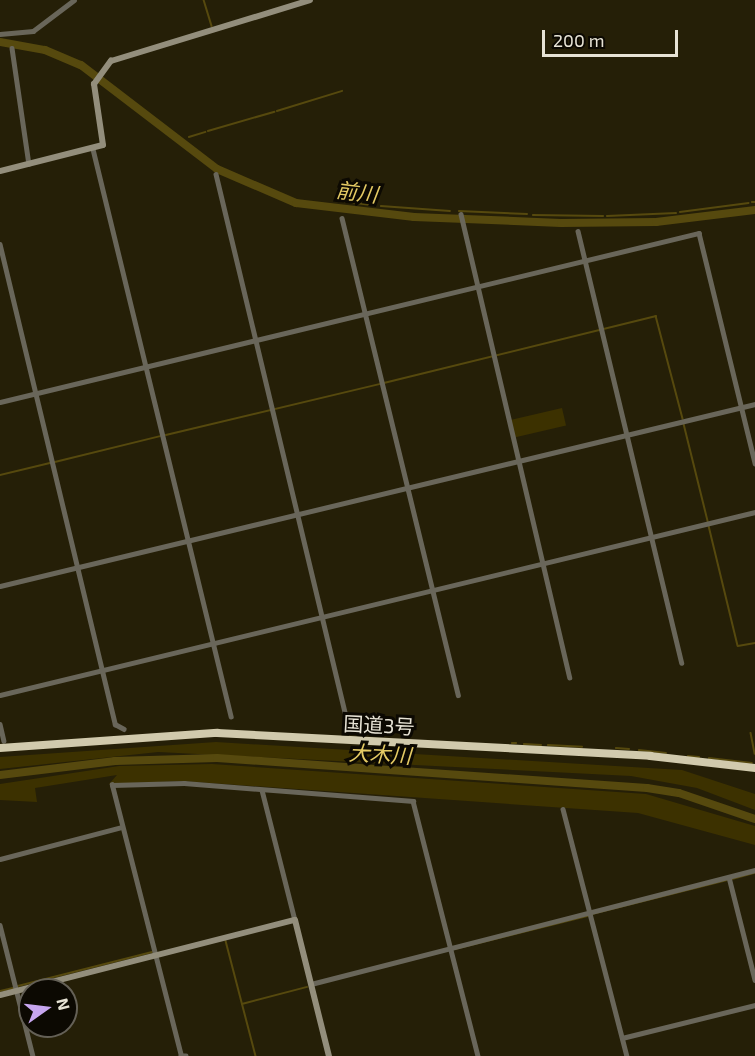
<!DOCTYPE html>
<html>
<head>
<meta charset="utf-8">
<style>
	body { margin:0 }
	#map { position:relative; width:755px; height:1056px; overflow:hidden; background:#251f07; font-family:"Exo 2","Noto Sans JP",sans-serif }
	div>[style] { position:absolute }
	.green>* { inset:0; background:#3c3100; transform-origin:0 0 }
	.stream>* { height:1.5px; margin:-0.75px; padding:0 0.75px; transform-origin:0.75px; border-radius:0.75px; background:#56490e }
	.river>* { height:8px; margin:-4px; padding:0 4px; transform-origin:4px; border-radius:4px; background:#56490e }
	.street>* { height:4.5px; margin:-2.25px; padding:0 2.25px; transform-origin:2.25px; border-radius:2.25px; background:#69665a }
	.secondary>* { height:6px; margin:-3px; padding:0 3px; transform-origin:3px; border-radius:3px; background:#938e7c }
	.highway>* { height:8px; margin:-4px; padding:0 4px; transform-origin:4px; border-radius:4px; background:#d1caad }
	span { translate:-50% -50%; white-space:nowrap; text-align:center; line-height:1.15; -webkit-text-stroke:6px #0c0902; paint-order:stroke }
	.street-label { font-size:20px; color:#e7e3d5 }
	.water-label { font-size:21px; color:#e4ca64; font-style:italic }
	.north { position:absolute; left:18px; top:978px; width:60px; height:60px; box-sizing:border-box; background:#0c0902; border:2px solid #646056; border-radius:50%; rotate:76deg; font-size:16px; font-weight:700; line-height:24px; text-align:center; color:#e7e3d5 }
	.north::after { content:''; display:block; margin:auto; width:21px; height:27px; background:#c7a6ef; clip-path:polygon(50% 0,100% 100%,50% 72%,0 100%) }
	.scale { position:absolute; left:542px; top:30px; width:136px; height:27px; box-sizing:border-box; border:3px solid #e7e3d5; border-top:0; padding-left:8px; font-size:18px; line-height:21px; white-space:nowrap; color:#e7e3d5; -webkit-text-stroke:4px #0c0902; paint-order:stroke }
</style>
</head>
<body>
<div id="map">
	<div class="green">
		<i style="left:562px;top:408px;width:18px;height:54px;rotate:77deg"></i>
		<i style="clip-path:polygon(216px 742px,682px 770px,755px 794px,755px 810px,697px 788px,631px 776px,158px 752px,0 769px,0 757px)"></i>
		<i style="clip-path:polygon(212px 764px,646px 794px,755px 826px,755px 845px,638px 813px,182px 781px,109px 784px,117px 775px,35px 788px,37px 802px,0 800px,0 784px,119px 766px)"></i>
	</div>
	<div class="stream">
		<i style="left:204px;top:0;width:27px;rotate:73deg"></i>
		<i style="left:277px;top:111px;width:68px;rotate:-17.1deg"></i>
		<i style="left:208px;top:131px;width:69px;rotate:-16.1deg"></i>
		<i style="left:189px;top:137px;width:17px;rotate:-17deg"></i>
		<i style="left:339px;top:201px;width:35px;rotate:7deg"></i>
		<i style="left:752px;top:202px;width:3px"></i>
		<i style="left:381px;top:206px;width:69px;rotate:4.1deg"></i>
		<i style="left:459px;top:211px;width:68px;rotate:2.5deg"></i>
		<i style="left:680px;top:212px;width:69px;rotate:-7.5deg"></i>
		<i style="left:533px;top:215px;width:70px;rotate:0.8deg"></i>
		<i style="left:607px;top:216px;width:69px;rotate:-2.5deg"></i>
		<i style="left:384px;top:383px;width:280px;rotate:-13.8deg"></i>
		<i style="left:656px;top:316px;width:106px;rotate:75.3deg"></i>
		<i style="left:684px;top:424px;width:100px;rotate:76.1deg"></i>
		<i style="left:166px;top:435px;width:220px;rotate:-13.4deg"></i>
		<i style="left:55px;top:462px;width:109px;rotate:-13.8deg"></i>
		<i style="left:0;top:475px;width:51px;rotate:-13.5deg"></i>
		<i style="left:709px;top:526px;width:123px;rotate:76.4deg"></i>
		<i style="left:738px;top:646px;width:17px;rotate:-10deg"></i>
		<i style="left:751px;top:733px;width:21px;rotate:79deg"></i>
		<i style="left:512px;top:743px;width:4px"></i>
		<i style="left:524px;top:744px;width:17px;rotate:3deg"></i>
		<i style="left:548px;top:745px;width:34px;rotate:3deg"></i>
		<i style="left:616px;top:748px;width:13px;rotate:4deg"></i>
		<i style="left:639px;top:750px;width:27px;rotate:6deg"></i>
		<i style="left:688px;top:756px;width:11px;rotate:5deg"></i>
		<i style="left:709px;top:758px;width:43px;rotate:6.6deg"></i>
		<i style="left:732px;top:879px;width:24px;rotate:-15deg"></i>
		<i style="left:592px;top:914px;width:139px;rotate:-14.1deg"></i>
		<i style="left:226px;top:941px;width:119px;rotate:75.4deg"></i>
		<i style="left:455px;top:949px;width:136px;rotate:-14deg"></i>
		<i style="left:18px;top:986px;width:138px;rotate:-14.2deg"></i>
		<i style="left:0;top:991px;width:13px;rotate:-13deg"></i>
		<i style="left:242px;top:1004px;width:67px;rotate:-14.7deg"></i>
	</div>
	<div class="river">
		<i style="left:0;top:42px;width:46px;rotate:10.1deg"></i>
		<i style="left:45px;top:50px;width:39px;rotate:23deg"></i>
		<i style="left:81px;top:65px;width:171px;rotate:37.4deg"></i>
		<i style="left:217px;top:169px;width:86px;rotate:23.3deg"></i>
		<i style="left:296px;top:203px;width:119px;rotate:6.8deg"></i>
		<i style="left:414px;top:217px;width:147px;rotate:2.3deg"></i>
		<i style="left:561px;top:223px;width:95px;rotate:-0.6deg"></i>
		<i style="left:656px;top:222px;width:100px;rotate:-6.9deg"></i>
		<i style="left:0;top:775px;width:116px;rotate:-6.9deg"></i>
		<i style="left:115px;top:761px;width:102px;rotate:-1.7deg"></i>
		<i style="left:217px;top:758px;width:431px;rotate:4deg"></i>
		<i style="left:647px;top:788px;width:32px;rotate:9deg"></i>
		<i style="left:679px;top:793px;width:80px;rotate:18.9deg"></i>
	</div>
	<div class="street">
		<i style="left:0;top:34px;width:33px;rotate:-5deg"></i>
		<i style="left:33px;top:31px;width:51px;rotate:-37.1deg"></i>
		<i style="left:12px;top:48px;width:117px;rotate:81.7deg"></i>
		<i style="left:93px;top:149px;width:584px;rotate:76.32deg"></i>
		<i style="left:216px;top:174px;width:553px;rotate:76.52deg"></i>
		<i style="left:461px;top:214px;width:476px;rotate:76.8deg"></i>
		<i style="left:342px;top:218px;width:491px;rotate:76.3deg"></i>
		<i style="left:578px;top:231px;width:444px;rotate:76.5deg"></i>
		<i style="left:0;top:244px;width:494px;rotate:76.5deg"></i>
		<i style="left:115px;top:724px;width:10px;rotate:29deg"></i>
		<i style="left:0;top:402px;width:719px;rotate:-13.59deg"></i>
		<i style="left:699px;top:233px;width:237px;rotate:76.3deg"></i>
		<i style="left:0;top:586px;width:777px;rotate:-13.55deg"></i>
		<i style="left:0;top:695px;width:777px;rotate:-13.62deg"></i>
		<i style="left:0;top:724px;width:17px;rotate:77deg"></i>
		<i style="left:262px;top:790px;width:134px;rotate:75.8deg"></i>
		<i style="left:563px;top:809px;width:255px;rotate:75.5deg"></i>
		<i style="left:0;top:859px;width:126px;rotate:-14.7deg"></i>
		<i style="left:729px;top:877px;width:106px;rotate:75.8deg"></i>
		<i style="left:0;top:925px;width:135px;rotate:75.9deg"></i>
		<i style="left:311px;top:984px;width:458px;rotate:-14.4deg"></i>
		<i style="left:622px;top:1038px;width:137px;rotate:-13.9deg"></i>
		<i style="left:186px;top:1056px;width:5px;rotate:180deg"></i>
		<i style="left:181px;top:1056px;width:280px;rotate:-104.3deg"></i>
		<i style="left:112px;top:785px;width:72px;rotate:-1.6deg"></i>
		<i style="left:184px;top:783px;width:230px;rotate:4.5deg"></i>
		<i style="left:413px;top:801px;width:263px;rotate:75.7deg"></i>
	</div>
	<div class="secondary">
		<i style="left:0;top:171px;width:106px;rotate:-14.2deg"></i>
		<i style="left:103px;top:145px;width:62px;rotate:-98.4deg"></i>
		<i style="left:94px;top:84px;width:29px;rotate:-54deg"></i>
		<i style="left:111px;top:61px;width:208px;rotate:-17deg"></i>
		<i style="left:0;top:995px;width:304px;rotate:-14.3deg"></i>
		<i style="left:295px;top:920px;width:140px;rotate:76deg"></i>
	</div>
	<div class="highway">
		<i style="left:0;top:748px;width:218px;rotate:-4deg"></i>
		<i style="left:217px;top:733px;width:434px;rotate:3deg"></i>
		<i style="left:650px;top:756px;width:106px;rotate:6.5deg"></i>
	</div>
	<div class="street-label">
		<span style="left:379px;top:725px;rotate:3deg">国道3号</span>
	</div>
	<div class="water-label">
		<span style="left:357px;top:192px;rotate:7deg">前川</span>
		<span style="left:380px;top:754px;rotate:3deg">大木川</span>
	</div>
	<div class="north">N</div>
	<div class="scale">200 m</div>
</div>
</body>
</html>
